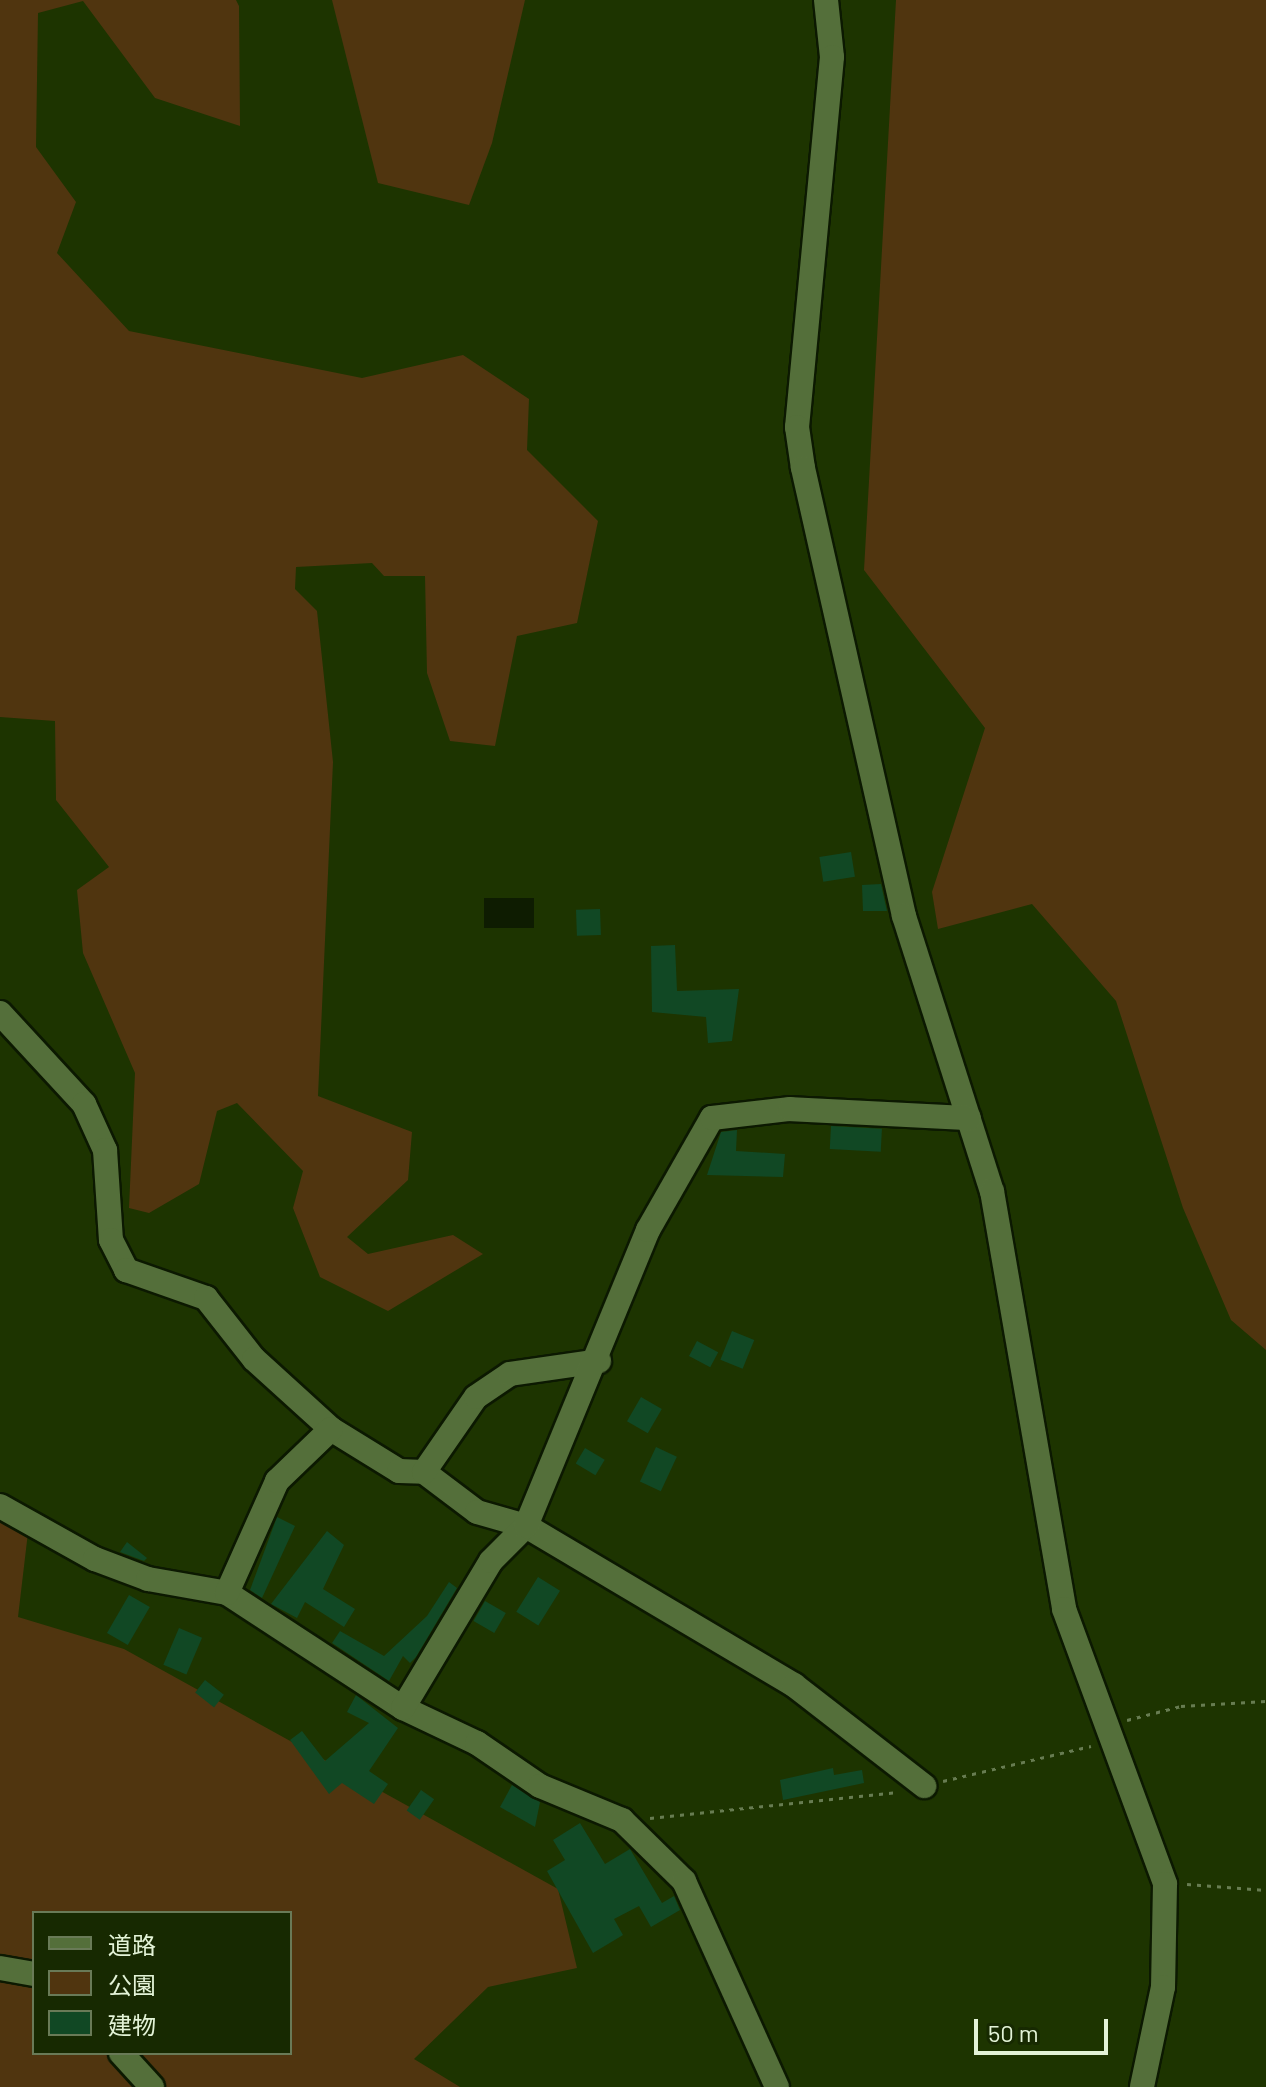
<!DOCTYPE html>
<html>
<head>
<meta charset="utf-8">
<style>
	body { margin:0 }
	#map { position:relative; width:1266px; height:2087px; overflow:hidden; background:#1d3400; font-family:Barlow,"Noto Sans JP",sans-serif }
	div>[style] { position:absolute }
	.green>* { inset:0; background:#50350f }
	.water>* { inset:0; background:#0e1c01; transform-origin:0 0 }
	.building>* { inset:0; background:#114824; transform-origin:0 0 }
	.path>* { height:3px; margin-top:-1.5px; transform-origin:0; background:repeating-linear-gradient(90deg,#677c51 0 4px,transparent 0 10px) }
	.roads { filter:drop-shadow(2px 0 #0c1901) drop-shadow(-2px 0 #0c1901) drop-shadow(0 2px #0c1901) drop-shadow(0 -2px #0c1901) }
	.minor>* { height:24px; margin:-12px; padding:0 12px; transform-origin:12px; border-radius:12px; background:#546f3a }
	span { translate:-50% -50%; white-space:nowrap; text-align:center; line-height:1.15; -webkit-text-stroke:6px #172901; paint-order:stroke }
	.legend { position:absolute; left:32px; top:1911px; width:260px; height:144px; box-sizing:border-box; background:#172901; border:2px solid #697a57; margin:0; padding:10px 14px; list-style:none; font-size:24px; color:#e3f3d7 }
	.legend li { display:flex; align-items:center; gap:16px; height:40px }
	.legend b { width:40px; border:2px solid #697a57 }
	.scale { position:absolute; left:974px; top:2019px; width:134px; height:36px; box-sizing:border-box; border:4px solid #e3f3d7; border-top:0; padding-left:10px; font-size:24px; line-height:28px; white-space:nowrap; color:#e3f3d7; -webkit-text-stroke:6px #172901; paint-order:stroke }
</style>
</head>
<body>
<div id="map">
	<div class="green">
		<i style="clip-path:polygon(0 0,236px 0,239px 6px,240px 126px,155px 98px,83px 1px,38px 13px,36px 147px,76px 202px,57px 253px,129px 331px,362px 378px,463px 355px,529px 399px,527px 450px,598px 521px,577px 623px,517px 636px,495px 746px,450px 741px,427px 673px,425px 576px,384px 576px,372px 563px,296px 567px,295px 589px,317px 611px,333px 762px,318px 1096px,412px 1132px,408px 1180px,347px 1237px,368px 1254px,453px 1235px,483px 1254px,388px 1311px,320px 1277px,293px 1208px,303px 1171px,237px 1103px,217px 1111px,199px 1184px,149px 1213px,129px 1208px,135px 1073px,83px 953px,77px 890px,109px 867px,56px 800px,55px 721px,0 717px)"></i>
		<i style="clip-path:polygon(332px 0,525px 0,492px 143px,469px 205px,378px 183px)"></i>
		<i style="clip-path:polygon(896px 0,1266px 0,1266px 1350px,1231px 1320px,1183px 1208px,1116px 1001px,1032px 904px,938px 929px,932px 892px,985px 728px,864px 570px)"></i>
		<i style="clip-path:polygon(evenodd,0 1509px,29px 1524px,18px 1617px,124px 1649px,558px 1889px,577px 1968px,488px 1987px,414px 2059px,460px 2087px,0 2087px,0 1509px,34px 1913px,290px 1913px,290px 2053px,34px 2053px,34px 1913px)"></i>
	</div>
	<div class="water">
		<i style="left:484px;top:898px;width:50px;height:30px"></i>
	</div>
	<div class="building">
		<i style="left:851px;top:852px;width:25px;height:32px;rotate:81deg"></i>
		<i style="clip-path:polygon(881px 884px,887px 911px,863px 911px,862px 885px)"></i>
		<i style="left:600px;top:909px;width:26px;height:24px;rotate:88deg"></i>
		<i style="clip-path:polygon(675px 945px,677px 991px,739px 989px,732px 1041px,708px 1043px,706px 1017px,652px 1012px,651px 946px)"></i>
		<i style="left:831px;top:1126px;width:51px;height:23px;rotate:3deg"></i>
		<i style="clip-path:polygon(737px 1130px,736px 1151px,785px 1154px,783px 1177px,707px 1175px,721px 1132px)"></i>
		<i style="left:732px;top:1331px;width:24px;height:31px;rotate:22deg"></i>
		<i style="left:697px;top:1341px;width:24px;height:17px;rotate:28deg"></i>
		<i style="left:641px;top:1397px;width:24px;height:28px;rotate:30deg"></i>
		<i style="left:656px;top:1447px;width:23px;height:38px;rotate:25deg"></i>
		<i style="left:585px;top:1448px;width:23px;height:18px;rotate:31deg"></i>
		<i style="clip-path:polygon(277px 1517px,295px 1526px,262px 1598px,250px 1590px)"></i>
		<i style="clip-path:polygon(327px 1531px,344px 1545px,323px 1589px,355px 1609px,344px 1627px,305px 1602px,297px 1618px,271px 1604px)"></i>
		<i style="clip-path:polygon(127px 1542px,147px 1558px,144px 1561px,120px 1552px)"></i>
		<i style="left:538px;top:1577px;width:26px;height:41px;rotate:32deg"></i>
		<i style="clip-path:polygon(449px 1582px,457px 1588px,416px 1657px,410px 1663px,403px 1656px,389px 1681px,332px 1643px,340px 1631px,384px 1656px,427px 1616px)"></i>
		<i style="left:129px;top:1595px;width:24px;height:44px;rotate:30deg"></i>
		<i style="left:485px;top:1601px;width:24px;height:23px;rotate:30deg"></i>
		<i style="left:179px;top:1628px;width:25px;height:40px;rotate:23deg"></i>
		<i style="left:205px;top:1680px;width:24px;height:16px;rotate:38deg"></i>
		<i style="clip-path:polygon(356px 1695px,398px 1728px,369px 1771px,388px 1784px,374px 1804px,342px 1783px,329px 1794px,290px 1740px,302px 1731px,325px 1761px,369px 1723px,347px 1712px)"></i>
		<i style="clip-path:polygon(833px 1768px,834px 1775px,862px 1770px,864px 1783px,783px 1800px,780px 1780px)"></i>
		<i style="clip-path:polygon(512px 1785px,540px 1802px,535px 1827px,500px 1807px)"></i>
		<i style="left:421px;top:1790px;width:16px;height:25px;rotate:35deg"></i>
		<i style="clip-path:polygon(580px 1823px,605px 1864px,630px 1849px,662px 1903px,674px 1896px,680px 1910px,651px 1927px,639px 1906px,614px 1919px,623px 1935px,593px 1953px,547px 1871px,565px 1860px,553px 1840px)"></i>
	</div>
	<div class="path">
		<i style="left:1127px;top:1720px;width:56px;rotate:-14.5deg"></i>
		<i style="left:1181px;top:1706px;width:85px;rotate:-3.4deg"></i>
		<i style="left:943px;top:1781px;width:152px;rotate:-13.3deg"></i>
		<i style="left:650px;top:1818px;width:247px;rotate:-6deg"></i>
		<i style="left:1187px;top:1884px;width:79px;rotate:4.3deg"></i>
	</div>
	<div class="roads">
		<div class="minor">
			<i style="left:826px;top:0;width:57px;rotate:84deg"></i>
			<i style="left:832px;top:57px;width:372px;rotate:95.4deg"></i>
			<i style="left:797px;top:427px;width:41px;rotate:81.7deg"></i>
			<i style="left:803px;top:468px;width:459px;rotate:77.3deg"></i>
			<i style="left:904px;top:916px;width:289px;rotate:72.3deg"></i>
			<i style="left:992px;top:1191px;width:424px;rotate:80.2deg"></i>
			<i style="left:1064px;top:1609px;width:293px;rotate:69.8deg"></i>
			<i style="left:1165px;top:1884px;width:103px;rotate:91.1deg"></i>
			<i style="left:1163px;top:1987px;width:102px;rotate:101.9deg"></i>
			<i style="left:0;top:1013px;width:124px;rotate:47.3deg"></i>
			<i style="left:84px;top:1104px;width:51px;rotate:65.5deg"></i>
			<i style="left:105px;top:1150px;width:90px;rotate:86.2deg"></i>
			<i style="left:111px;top:1240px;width:34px;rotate:63deg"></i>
			<i style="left:126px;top:1270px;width:85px;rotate:19.3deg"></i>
			<i style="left:206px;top:1298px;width:78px;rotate:51.8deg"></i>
			<i style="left:254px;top:1359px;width:104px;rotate:42.3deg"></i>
			<i style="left:331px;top:1429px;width:80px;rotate:31.7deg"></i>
			<i style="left:399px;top:1471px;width:25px;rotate:2deg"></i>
			<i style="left:424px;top:1472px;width:66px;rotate:37deg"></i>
			<i style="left:477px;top:1512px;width:51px;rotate:15.9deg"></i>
			<i style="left:526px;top:1526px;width:312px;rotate:30.7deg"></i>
			<i style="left:794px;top:1685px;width:165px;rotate:37.8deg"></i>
			<i style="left:424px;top:1472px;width:91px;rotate:-55.3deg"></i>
			<i style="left:476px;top:1397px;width:41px;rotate:-34.1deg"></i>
			<i style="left:510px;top:1374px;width:90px;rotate:-8.3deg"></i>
			<i style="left:0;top:1506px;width:109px;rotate:29.2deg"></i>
			<i style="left:95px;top:1559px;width:57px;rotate:20.7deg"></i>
			<i style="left:148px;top:1579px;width:80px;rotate:10deg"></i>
			<i style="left:227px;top:1593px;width:210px;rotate:33.2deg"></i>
			<i style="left:403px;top:1708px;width:82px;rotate:25.3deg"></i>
			<i style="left:477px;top:1743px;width:76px;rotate:34.3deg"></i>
			<i style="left:540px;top:1786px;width:89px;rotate:22.5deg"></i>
			<i style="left:622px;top:1820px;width:87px;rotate:44.5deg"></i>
			<i style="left:684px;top:1881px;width:226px;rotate:65.7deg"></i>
			<i style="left:227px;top:1593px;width:123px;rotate:-65.9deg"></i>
			<i style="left:277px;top:1481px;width:75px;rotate:-43.9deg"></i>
			<i style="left:403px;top:1708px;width:171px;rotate:-59.1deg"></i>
			<i style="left:491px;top:1561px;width:49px;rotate:-45deg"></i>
			<i style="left:526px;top:1526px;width:320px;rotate:-67.6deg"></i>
			<i style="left:648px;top:1230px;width:129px;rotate:-60.3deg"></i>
			<i style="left:712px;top:1118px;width:79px;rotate:-6.6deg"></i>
			<i style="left:790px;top:1109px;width:179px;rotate:2.9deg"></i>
			<i style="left:0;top:1968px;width:35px;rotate:10deg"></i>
			<i style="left:121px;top:2053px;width:46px;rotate:47.6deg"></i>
		</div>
	</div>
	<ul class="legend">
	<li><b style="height:10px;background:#546f3a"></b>道路</li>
	<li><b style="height:22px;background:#50350f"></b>公園</li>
	<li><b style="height:22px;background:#114824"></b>建物</li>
	</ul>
	<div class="scale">50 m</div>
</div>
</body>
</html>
